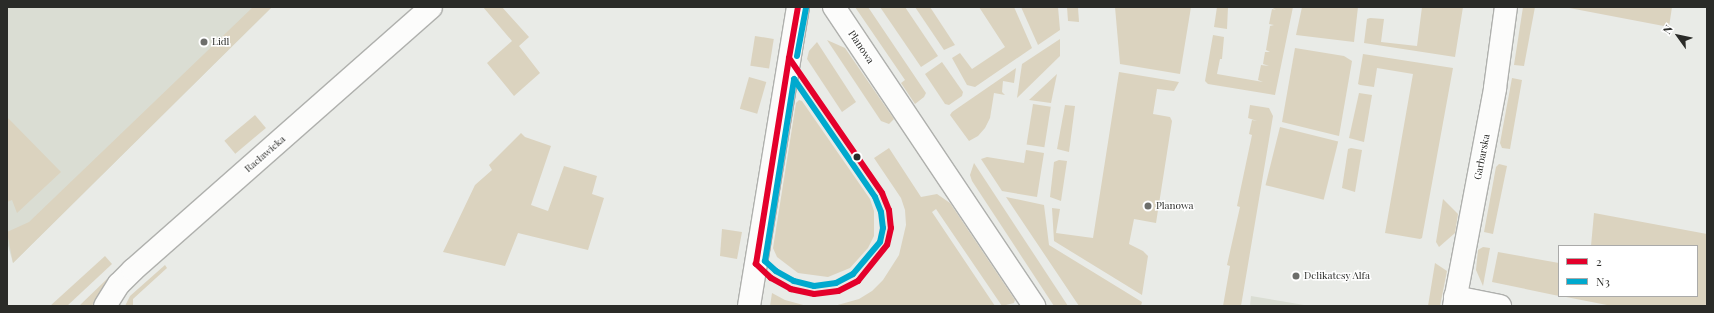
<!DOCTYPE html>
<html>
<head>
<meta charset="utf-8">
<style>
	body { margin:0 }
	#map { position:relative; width:1714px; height:313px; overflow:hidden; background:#e9ebe7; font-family:"Playfair Display",serif }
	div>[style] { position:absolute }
	.built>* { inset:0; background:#daddd3 }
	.green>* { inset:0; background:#dbd3bf; transform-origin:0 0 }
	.roads { filter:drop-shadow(1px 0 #afb0ad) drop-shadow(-1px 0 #afb0ad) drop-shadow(0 1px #afb0ad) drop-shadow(0 -1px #afb0ad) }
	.street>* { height:22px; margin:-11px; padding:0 11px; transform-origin:11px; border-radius:11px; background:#fcfcfb }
	.bus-1>* { height:6px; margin:-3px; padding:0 3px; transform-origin:3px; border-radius:3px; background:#e4002b }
	.bus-2>* { height:6px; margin:-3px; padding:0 3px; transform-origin:3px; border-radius:3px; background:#00a9ce }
	.dots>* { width:11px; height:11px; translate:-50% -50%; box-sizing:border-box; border:2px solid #fff; border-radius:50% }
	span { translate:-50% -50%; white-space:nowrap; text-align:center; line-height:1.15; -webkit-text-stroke:3px #fff; paint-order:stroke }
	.poi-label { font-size:10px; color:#2a2b28 }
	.left { translate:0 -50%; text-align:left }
	.street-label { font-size:10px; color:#2a2b28 }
	.frame { position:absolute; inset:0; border:8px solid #2a2b28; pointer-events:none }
	.legend { position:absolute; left:1558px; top:245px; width:140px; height:52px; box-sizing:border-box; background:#fff; border:1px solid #aaaaa9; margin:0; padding:5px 7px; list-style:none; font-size:12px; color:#2a2b28 }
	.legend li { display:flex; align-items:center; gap:8px; height:20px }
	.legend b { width:20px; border:1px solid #aaaaa9 }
	.north { position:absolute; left:1658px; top:16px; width:40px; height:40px; -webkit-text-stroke:3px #fff; paint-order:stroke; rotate:303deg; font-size:11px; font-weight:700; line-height:16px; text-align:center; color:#2a2b28 }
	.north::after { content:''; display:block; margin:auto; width:14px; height:18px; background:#2a2b28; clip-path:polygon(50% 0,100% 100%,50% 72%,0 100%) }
</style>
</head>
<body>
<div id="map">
	<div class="built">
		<i style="clip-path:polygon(7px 7px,272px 7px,13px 263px,7px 242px)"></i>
		<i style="clip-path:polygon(1251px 296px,1310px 306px,1250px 306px)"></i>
	</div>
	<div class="green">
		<i style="clip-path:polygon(253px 7px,272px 7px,13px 263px,7px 232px,29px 222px)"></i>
		<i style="clip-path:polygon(483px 7px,502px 7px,529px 37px,519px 46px,540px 73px,514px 96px,487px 63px,512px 41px)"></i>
		<i style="clip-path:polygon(855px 7px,868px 7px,926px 93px,924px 97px,915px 104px,901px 83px,905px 80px)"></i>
		<i style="clip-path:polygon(880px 7px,905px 7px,938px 56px,921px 67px)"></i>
		<i style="clip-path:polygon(915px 7px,930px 7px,955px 45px,944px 50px)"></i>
		<i style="clip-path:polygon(979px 7px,1014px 7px,1032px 48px,975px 87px,967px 85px,952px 58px,960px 53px,972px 69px,1005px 47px)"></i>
		<i style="clip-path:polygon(1021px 7px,1058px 7px,1060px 30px,1038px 45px)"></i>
		<i style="clip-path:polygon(1067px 7px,1078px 7px,1079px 22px,1068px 21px)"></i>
		<i style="clip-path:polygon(1115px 7px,1191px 7px,1180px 74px,1120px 64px)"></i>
		<i style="clip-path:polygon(1217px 7px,1228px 7px,1227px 29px,1214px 27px)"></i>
		<i style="clip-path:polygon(1271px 7px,1293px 7px,1275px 95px,1208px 84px,1205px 81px,1213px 35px,1224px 37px,1222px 59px,1220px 59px,1217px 74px,1263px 82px,1258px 80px,1261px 65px,1269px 66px,1263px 64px,1265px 52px,1270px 52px,1266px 50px,1270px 26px,1274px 25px,1269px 24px,1272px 9px,1276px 10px)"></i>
		<i style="clip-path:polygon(1302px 7px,1358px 7px,1354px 42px,1296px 35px)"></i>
		<i style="clip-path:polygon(1422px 7px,1463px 7px,1455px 57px,1364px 43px,1367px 19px,1370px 18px,1384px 19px,1381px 42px,1417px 46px)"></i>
		<i style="clip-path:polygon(1523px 7px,1535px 7px,1524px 66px,1514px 65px)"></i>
		<i style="clip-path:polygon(1564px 7px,1672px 7px,1669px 27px)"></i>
		<i style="left:755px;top:36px;width:19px;height:30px;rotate:9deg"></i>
		<i style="clip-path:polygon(1060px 39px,1060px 56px,1017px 98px,1022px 64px)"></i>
		<i style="clip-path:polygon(827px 40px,845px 48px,894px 119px,889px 124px,881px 121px)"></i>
		<i style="clip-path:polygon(817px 42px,856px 102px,842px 112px,807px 59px,809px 51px)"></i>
		<i style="clip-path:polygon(1295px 48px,1344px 56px,1352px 61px,1339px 136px,1282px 122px)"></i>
		<i style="clip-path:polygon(1363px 54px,1453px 68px,1422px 238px,1420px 239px,1385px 233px,1413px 74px,1377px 68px,1374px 87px,1360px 85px,1358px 84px)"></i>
		<i style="clip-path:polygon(942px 62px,963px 92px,962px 96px,949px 105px,945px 104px,925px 74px)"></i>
		<i style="clip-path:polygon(1016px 68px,1014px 83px,1003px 81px,1002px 92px,1005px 95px,994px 93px,990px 118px,985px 128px,978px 136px,969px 141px,950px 115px,952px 112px)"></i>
		<i style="clip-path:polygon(1119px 72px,1179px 82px,1174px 91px,1157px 89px,1153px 114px,1170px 117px,1172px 121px,1156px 223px,1134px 219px,1129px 244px,1143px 251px,1148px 256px,1142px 295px,1054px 241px,1052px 208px,1060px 209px,1056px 233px,1093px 238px)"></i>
		<i style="clip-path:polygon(1057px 74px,1051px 103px,1029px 100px)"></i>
		<i style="left:749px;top:77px;width:18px;height:33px;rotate:16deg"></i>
		<i style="clip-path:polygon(1512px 78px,1522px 80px,1510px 149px,1502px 148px,1500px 143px)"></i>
		<i style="clip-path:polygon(1359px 93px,1372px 95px,1364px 142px,1349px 138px)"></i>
		<i style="clip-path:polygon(799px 100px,802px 101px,870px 199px,874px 211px,874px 236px,868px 248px,850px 268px,828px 277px,798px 273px,777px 257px,773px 248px,796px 103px)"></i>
		<i style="left:1033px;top:104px;width:18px;height:41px;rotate:9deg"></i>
		<i style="clip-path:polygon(1065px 105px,1075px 106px,1069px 152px,1057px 149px)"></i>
		<i style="clip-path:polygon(1250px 105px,1269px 108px,1273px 116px,1241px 306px,1223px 306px,1230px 266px,1227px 265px,1240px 207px,1237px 206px,1252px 135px,1249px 134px,1252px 120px,1257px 121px,1248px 118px)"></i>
		<i style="left:255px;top:115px;width:17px;height:40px;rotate:50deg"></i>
		<i style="clip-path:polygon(7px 117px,61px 172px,17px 213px,12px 200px,7px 202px)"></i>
		<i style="left:1280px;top:127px;width:60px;height:60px;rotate:14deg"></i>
		<i style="clip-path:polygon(521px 133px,525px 137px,551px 146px,531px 205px,548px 211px,564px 166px,597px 176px,592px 194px,604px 198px,588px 250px,518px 233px,505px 266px,443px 252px,475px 185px,492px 170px,489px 165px)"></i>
		<i style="clip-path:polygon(889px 148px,921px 197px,937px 194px,950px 203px,1015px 300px,1014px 303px,1002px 306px,936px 209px,932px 212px,995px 306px,834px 306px,859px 299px,872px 291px,883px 280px,899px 255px,906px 225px,905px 210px,901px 198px,874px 158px)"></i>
		<i style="clip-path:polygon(1351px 148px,1362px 150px,1355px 192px,1342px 188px,1348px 149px)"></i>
		<i style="clip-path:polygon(1026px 150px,1044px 153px,1037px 197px,1002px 191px,981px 159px,987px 157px,1024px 163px)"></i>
		<i style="clip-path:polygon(1059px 160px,1067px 161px,1061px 201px,1050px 197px,1054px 162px)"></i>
		<i style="clip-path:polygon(974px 163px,1068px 306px,1054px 306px,972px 181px,970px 175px)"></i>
		<i style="clip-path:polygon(1499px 164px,1507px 166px,1493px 234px,1484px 232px,1496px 167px)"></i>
		<i style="clip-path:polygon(1006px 197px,1044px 205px,1049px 245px,1142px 302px,1141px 306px,1079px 306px)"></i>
		<i style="clip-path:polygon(1443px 199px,1458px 214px,1455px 233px,1439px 247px,1436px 242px)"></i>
		<i style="clip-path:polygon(1594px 213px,1707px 234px,1707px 306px,1612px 306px,1561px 296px,1697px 296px,1697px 246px,1591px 246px)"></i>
		<i style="clip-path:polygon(722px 229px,742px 232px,737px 259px,720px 256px)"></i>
		<i style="clip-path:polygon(1483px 247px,1490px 248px,1483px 286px,1476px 270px,1478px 250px)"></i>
		<i style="clip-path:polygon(1498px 252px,1559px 263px,1559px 296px,1492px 282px)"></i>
		<i style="clip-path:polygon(105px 256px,112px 264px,67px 306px,50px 306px)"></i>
		<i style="clip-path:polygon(1435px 263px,1447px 271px,1440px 306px,1428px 306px)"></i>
		<i style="clip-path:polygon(165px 265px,167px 268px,133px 299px,133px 306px,125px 306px,130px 296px)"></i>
		<i style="clip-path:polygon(108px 278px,92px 306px,79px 306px)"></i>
		<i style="clip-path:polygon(772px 293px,785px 300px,807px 306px,770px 306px)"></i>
	</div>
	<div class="roads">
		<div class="street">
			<i style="left:834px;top:7px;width:360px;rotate:56.2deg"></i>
			<i style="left:1455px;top:297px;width:46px;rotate:11.3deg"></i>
			<i style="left:105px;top:306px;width:26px;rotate:-58deg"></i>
			<i style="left:119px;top:284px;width:20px;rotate:-45deg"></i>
			<i style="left:133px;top:270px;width:397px;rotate:-41.4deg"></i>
			<i style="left:749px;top:306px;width:303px;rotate:-80.7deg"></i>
			<i style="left:1454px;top:306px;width:222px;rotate:-79.3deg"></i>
			<i style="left:1495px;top:88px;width:82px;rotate:-82.3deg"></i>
		</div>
	</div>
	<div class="bus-1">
		<i style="left:789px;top:58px;width:164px;rotate:55.4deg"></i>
		<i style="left:882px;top:193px;width:18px;rotate:68deg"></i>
		<i style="left:889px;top:210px;width:18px;rotate:84deg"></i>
		<i style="left:891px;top:228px;width:17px;rotate:103deg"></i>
		<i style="left:887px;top:245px;width:46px;rotate:128.9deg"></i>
		<i style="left:858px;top:281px;width:22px;rotate:153deg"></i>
		<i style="left:838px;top:291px;width:24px;rotate:173deg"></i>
		<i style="left:814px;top:294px;width:24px;rotate:-168deg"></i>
		<i style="left:791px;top:289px;width:23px;rotate:-151deg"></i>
		<i style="left:771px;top:278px;width:21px;rotate:-137deg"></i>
		<i style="left:756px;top:264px;width:209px;rotate:-80.9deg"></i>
		<i style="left:789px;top:58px;width:52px;rotate:-80deg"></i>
	</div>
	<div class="bus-2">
		<i style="left:797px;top:56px;width:49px;rotate:-79.4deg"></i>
		<i style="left:794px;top:79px;width:143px;rotate:55.5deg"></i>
		<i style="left:875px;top:197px;width:16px;rotate:68deg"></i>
		<i style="left:881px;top:212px;width:16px;rotate:83deg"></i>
		<i style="left:883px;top:228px;width:14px;rotate:102deg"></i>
		<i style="left:880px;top:242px;width:42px;rotate:130.2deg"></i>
		<i style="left:853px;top:274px;width:19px;rotate:152deg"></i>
		<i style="left:836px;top:283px;width:22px;rotate:172deg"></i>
		<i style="left:814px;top:286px;width:21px;rotate:-166deg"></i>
		<i style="left:794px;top:281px;width:21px;rotate:-151deg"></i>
		<i style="left:776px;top:271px;width:15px;rotate:-138deg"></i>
		<i style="left:765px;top:261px;width:184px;rotate:-80.9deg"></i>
	</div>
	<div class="dots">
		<i style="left:204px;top:42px;background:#6d6e6b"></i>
		<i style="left:857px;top:157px;background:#2a2b28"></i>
		<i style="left:1148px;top:206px;background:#6d6e6b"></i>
		<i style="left:1296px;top:276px;background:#6d6e6b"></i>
	</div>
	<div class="poi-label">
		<span class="left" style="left:212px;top:42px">Lidl</span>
		<span class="left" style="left:1156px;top:206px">Planowa</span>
		<span class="left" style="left:1304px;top:276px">Delikatesy Alfa</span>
	</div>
	<div class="street-label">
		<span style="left:861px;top:47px;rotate:56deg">Planowa</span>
		<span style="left:265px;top:154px;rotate:-41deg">Racławicka</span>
		<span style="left:1482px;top:157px;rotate:-79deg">Garbarska</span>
	</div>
	<div class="frame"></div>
	<ul class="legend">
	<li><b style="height:5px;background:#e4002b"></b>2</li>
	<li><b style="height:5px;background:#00a9ce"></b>N3</li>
	</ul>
	<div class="north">N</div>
</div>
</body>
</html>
